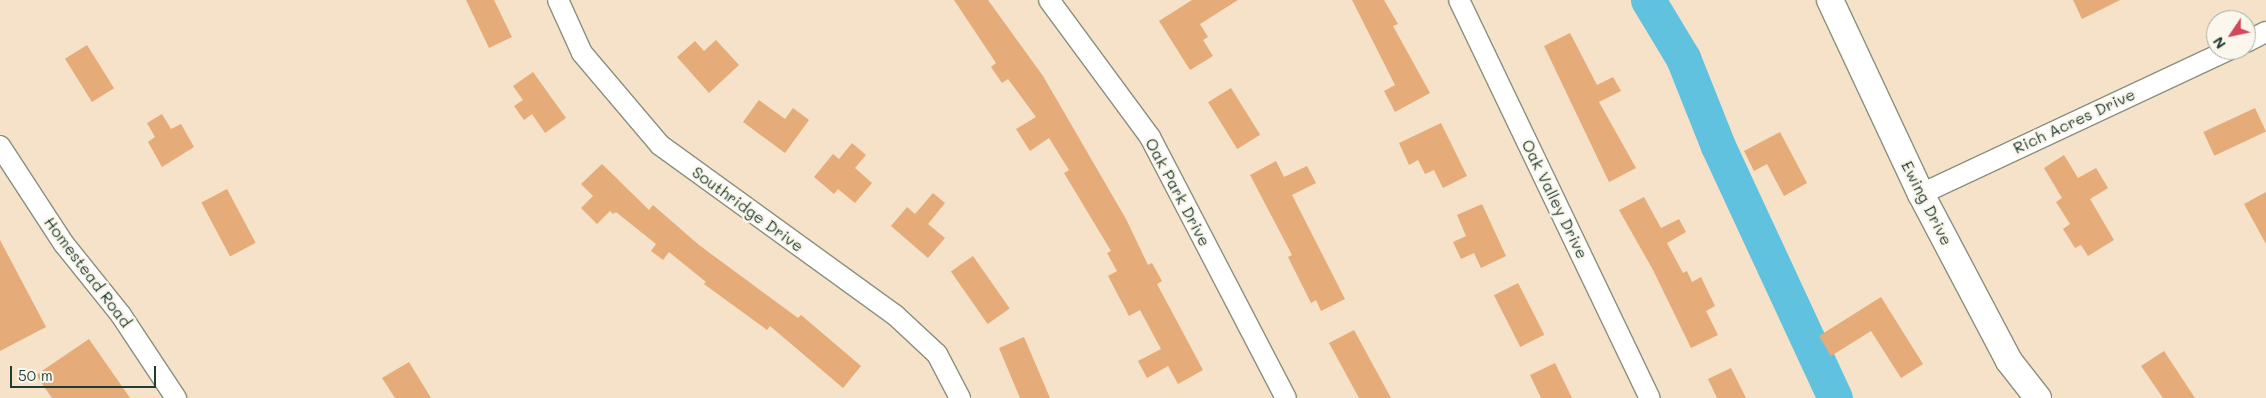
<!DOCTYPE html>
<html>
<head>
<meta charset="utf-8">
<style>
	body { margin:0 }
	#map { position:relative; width:2266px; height:398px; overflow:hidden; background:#f6e2c9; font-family:Mali,sans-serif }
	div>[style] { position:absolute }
	.river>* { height:35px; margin:-17.5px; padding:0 17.5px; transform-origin:17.5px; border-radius:17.5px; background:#60c2de }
	.building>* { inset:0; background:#e5ab78; transform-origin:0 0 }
	.roads { filter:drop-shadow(1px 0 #8a907e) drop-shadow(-1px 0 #8a907e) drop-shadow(0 1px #8a907e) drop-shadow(0 -1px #8a907e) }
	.minor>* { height:20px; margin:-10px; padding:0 10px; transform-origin:10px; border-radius:10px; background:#fff }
	.major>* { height:26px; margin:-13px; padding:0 13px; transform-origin:13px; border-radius:13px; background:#fff }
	span { translate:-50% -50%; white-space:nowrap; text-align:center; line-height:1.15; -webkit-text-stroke:5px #fbf7ec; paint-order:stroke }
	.street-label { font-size:16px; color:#1f3d34 }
	.north { position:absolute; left:2206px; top:10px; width:50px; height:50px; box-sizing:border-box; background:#fbf7ec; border:1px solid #a3ada2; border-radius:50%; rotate:236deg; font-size:14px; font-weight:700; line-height:20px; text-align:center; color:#1f3d34 }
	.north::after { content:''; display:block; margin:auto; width:18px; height:22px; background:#d1495b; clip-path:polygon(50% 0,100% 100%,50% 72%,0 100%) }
	.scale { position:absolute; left:10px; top:366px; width:146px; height:22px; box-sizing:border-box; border:2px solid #1f3d34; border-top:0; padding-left:6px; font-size:15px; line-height:18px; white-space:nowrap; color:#1f3d34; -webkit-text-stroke:4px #fbf7ec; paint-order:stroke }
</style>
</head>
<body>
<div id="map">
	<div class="river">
		<i style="left:1648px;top:0;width:68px;rotate:58.9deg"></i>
		<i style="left:1683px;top:58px;width:95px;rotate:68.3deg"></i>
		<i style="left:1718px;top:146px;width:278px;rotate:65.1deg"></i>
	</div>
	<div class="building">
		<i style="clip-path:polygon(466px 0,494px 0,512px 37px,489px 48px)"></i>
		<i style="clip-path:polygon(954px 0,988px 0,1043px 76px,1126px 219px,1148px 265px,1152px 263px,1162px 281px,1157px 284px,1203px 370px,1178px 384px,1168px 366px,1147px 378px,1138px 361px,1161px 349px,1140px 310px,1129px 316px,1108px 276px,1117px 271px,1107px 253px,1111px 251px,1064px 173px,1069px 170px,1049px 138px,1030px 151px,1016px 129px,1036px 117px,1008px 79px,1002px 83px,991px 67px,996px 63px)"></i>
		<i style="clip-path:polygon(1192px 0,1238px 0,1200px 24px,1208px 37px,1203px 40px,1213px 56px,1190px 70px,1159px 21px)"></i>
		<i style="clip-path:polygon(1352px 0,1384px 0,1398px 24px,1393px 26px,1430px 93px,1395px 112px,1384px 91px,1395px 85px)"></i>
		<i style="clip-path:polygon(2073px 0,2120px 0,2082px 19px)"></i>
		<i style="clip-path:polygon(1570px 33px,1597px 85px,1613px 77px,1621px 91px,1599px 102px,1636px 168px,1609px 182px,1544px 46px)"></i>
		<i style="clip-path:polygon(716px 40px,739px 65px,709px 93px,677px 57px,695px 41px,704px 51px)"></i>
		<i style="left:87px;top:45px;width:51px;height:26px;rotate:58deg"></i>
		<i style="clip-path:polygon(533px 72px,566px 118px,545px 133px,532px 114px,524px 120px,514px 106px,523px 100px,513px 86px)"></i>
		<i style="left:1231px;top:88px;width:55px;height:27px;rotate:58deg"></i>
		<i style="clip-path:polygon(759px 100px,785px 119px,793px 108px,809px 120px,785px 153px,743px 122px)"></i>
		<i style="left:2255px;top:108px;width:26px;height:57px;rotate:65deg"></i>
		<i style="clip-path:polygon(162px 114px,171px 129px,181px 124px,194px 147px,162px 167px,148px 142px,155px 137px,147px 123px)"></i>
		<i style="clip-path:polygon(1441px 123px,1467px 176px,1443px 188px,1434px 170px,1425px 174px,1418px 160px,1409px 165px,1399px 143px)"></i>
		<i style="clip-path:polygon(1780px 132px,1807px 183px,1784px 196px,1767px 164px,1754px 171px,1744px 151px)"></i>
		<i style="clip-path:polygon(852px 143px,866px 155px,855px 168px,872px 183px,855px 203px,838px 189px,834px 194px,814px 177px,833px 154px,839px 159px)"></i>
		<i style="clip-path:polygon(2064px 155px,2078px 178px,2096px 168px,2108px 188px,2090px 199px,2114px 240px,2088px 256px,2081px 245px,2075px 248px,2063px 229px,2070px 224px,2056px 202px,2062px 198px,2044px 168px)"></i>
		<i style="clip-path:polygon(1276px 161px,1284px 177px,1307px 166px,1316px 183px,1292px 195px,1345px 299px,1321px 311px,1316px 300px,1311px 303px,1288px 257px,1292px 255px,1250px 175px)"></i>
		<i style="clip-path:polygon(602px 164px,649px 210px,653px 205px,699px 245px,798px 318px,801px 315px,861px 366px,843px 388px,770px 326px,767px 330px,704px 284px,706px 282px,669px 252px,663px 260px,651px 251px,656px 244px,616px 212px,613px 214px,610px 211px,597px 224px,581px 208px,593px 196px,581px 184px)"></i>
		<i style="left:227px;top:189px;width:61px;height:29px;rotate:62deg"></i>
		<i style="clip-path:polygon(2266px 192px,2266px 244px,2244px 204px)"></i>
		<i style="clip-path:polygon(933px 193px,945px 203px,928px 224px,945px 238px,928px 258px,891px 226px,907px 207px,915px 214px)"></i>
		<i style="clip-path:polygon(1644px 197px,1661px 228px,1679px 219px,1686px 232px,1667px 243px,1683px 273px,1687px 271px,1692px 282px,1701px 277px,1715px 306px,1706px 311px,1718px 335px,1691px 348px,1653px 270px,1619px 210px)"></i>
		<i style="clip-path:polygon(1482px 204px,1506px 256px,1481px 268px,1474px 253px,1461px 259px,1453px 242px,1466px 236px,1457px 215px)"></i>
		<i style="clip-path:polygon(0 240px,46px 327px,0 351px)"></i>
		<i style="left:973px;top:256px;width:64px;height:27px;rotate:55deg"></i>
		<i style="left:1518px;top:283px;width:58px;height:27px;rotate:63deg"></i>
		<i style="clip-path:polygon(1881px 297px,1923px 364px,1901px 378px,1871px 331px,1831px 356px,1819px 336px)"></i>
		<i style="clip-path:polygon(1354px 330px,1391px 398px,1359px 398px,1329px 343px)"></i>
		<i style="clip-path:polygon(1024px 337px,1050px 398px,1020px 398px,999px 348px)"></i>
		<i style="clip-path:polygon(89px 339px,130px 398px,52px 398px,36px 375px)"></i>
		<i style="clip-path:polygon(2164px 351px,2195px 398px,2163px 398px,2141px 366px)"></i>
		<i style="clip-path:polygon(409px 362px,431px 398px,395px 398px,382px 378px)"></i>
		<i style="clip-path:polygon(1555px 363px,1572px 398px,1541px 398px,1530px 375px)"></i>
		<i style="clip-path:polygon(1731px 368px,1746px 398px,1717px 398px,1708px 379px)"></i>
	</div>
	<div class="roads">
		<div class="minor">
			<i style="left:558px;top:0;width:58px;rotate:65.6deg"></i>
			<i style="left:582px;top:53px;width:121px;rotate:49.7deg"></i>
			<i style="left:660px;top:145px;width:290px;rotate:35.9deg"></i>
			<i style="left:895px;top:315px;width:57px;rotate:42.9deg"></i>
			<i style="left:937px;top:354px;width:50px;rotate:62.4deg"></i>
			<i style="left:1049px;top:0;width:170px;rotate:53.6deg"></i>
			<i style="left:1150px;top:137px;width:294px;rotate:62.5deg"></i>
			<i style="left:1459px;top:0;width:441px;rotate:64.4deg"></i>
			<i style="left:2246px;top:42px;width:22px;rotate:-27deg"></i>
			<i style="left:0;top:146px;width:117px;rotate:56.9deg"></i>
			<i style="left:64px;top:244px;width:91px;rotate:51.2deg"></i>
			<i style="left:121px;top:315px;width:100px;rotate:56.5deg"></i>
			<i style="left:1921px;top:194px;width:339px;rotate:-25.1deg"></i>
		</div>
		<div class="major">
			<i style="left:1830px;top:0;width:214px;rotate:64.9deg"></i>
			<i style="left:1921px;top:194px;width:189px;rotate:62.2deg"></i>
			<i style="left:2009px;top:361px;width:47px;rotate:51.9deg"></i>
		</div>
	</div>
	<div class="street-label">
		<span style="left:2074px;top:121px;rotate:-25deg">Rich Acres Drive</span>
		<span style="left:1178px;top:192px;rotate:62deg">Oak Park Drive</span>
		<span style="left:1555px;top:199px;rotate:64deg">Oak Valley Drive</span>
		<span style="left:1927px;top:203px;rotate:63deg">Ewing Drive</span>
		<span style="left:748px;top:209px;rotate:36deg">Southridge Drive</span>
		<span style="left:88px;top:272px;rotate:53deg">Homestead Road</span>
	</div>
	<div class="north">N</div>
	<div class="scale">50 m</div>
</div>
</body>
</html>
